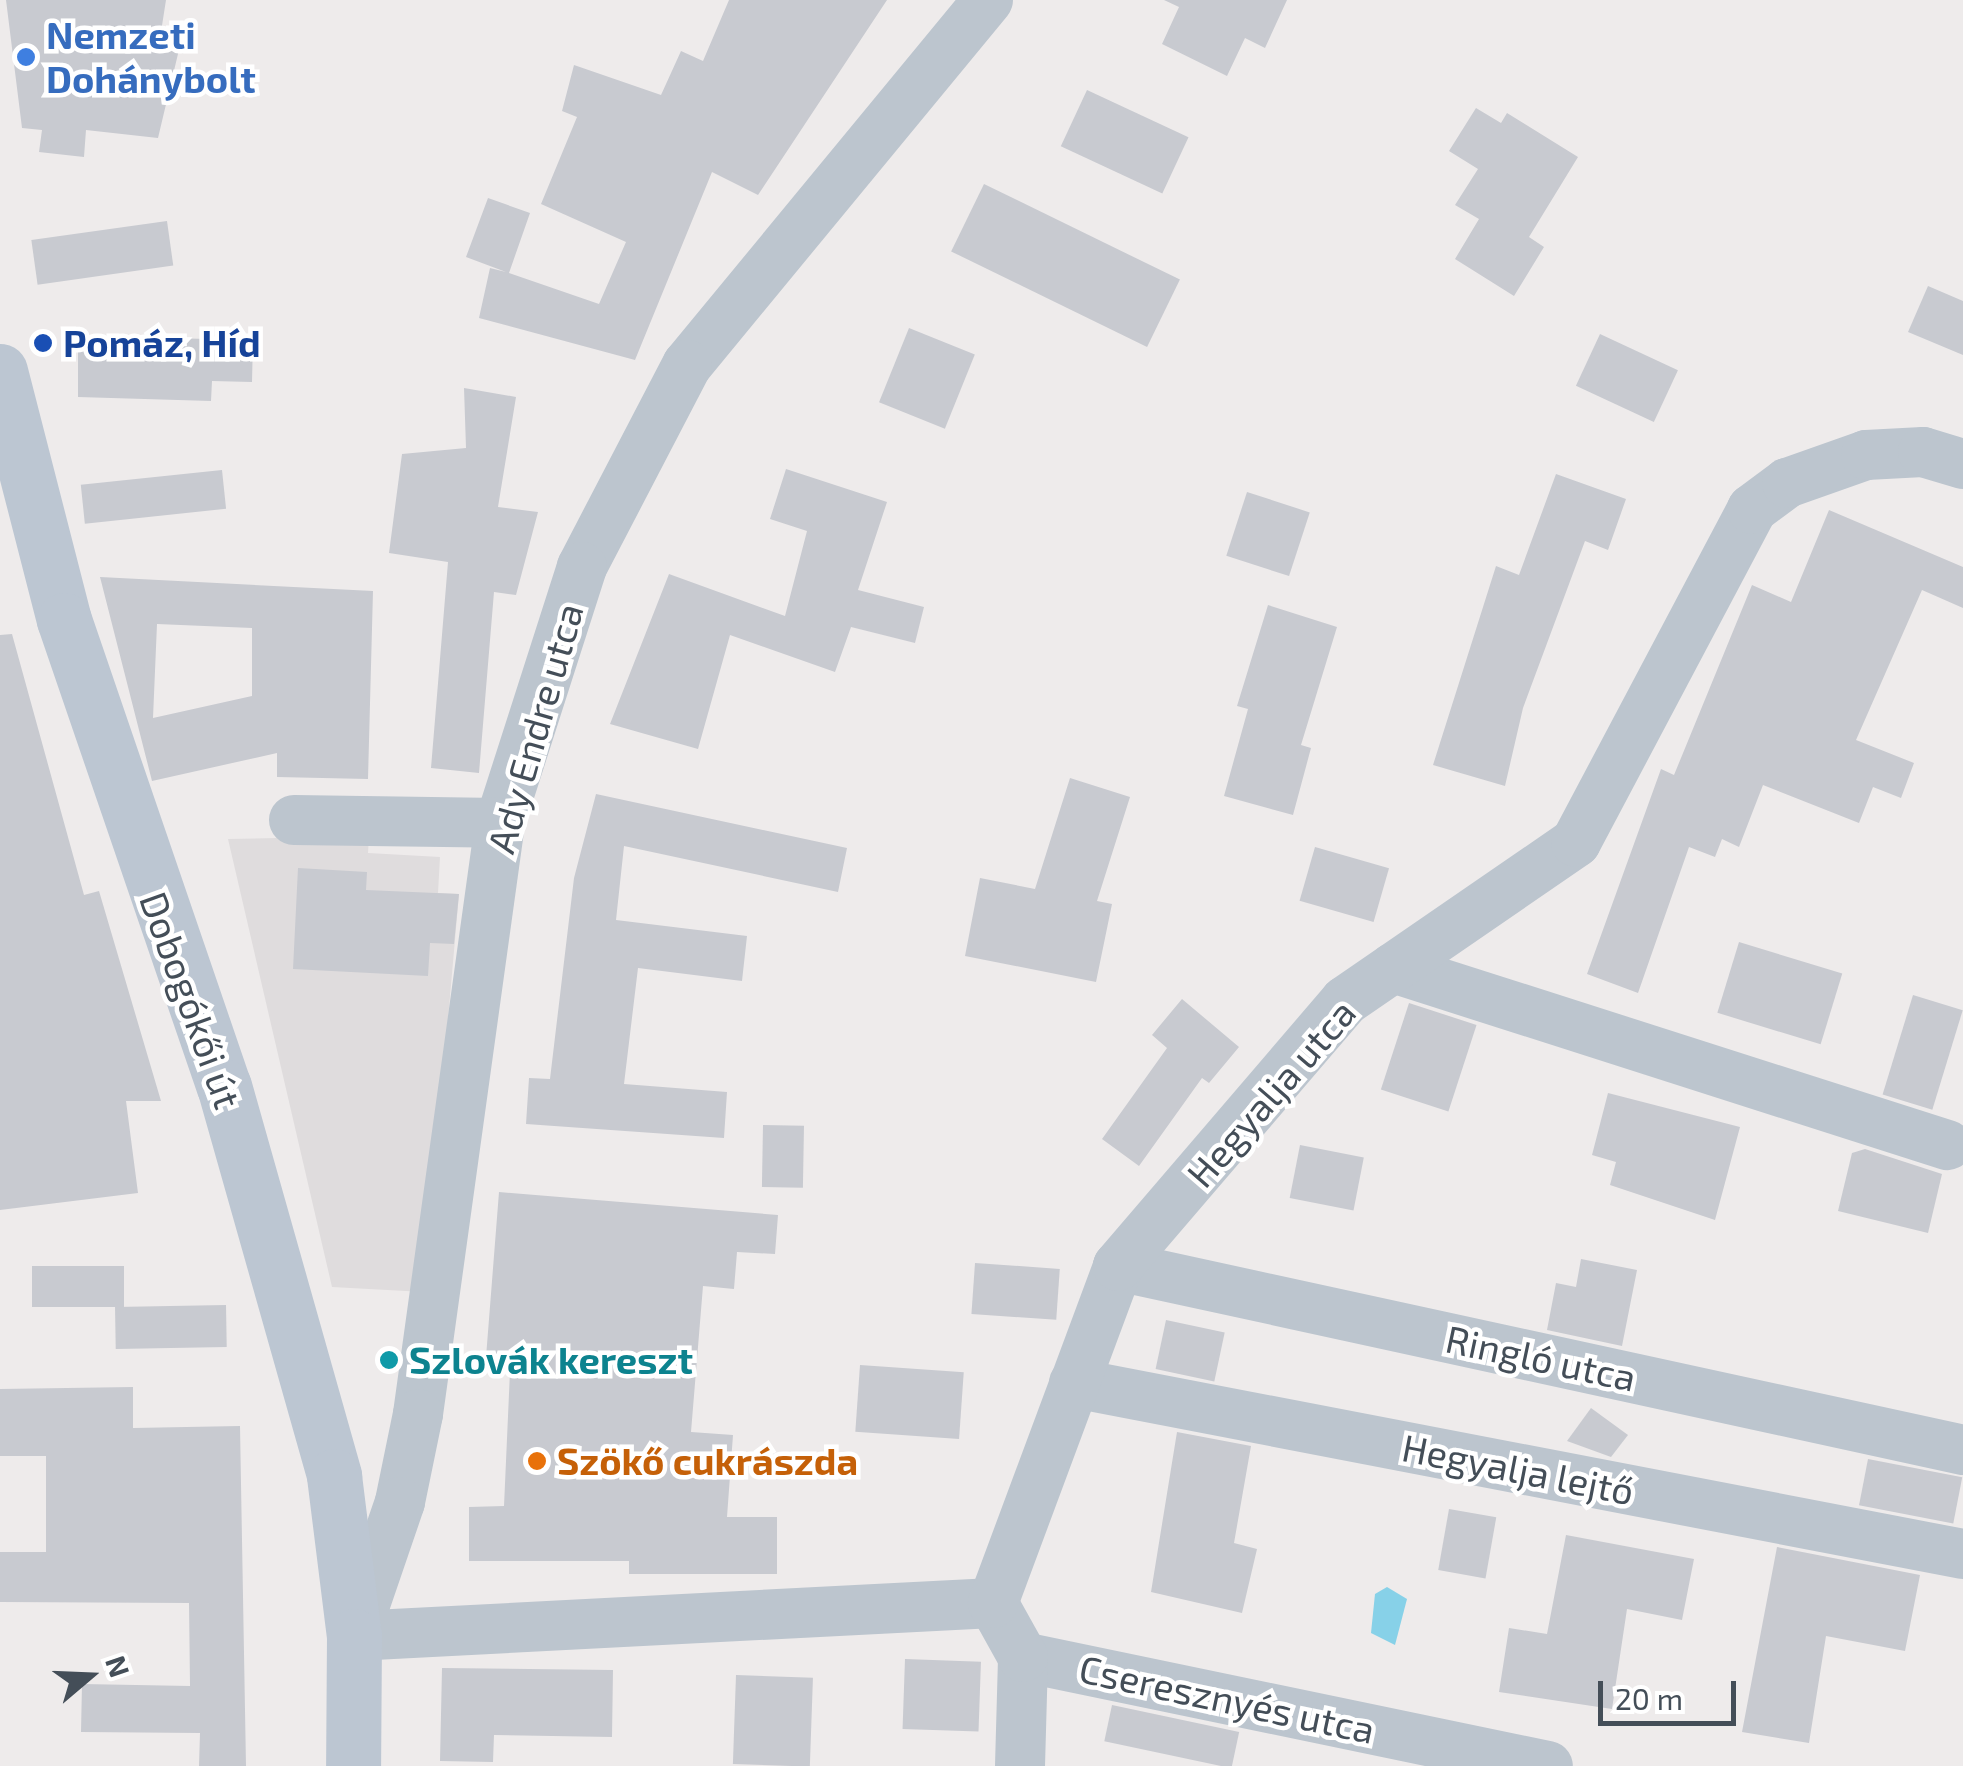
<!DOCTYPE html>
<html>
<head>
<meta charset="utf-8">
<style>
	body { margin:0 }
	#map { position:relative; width:1963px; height:1766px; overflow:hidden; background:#eeebeb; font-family:"Exo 2",sans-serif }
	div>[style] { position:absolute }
	.education>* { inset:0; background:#dfdcdd }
	.water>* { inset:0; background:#87d1e8 }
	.building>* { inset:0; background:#c8cad0; transform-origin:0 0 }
	.street>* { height:50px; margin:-25px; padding:0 25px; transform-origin:25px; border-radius:25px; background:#bcc5ce }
	.secondary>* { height:55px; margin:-27.5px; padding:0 27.5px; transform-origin:27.5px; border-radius:27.5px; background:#bcc6d2 }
	.dots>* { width:28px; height:28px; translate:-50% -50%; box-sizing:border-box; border:5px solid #fff; border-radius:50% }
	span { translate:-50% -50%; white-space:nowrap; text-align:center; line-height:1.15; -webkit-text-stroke:9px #fff; paint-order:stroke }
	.shop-label { font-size:38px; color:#366cbe; font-weight:700 }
	.left { translate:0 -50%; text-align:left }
	.transit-label { font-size:38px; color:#164399; font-weight:700 }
	.street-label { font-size:38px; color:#444e58 }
	.culture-label { font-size:38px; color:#0d838f; font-weight:700 }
	.food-label { font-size:38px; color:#c56008; font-weight:700 }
	.north { position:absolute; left:40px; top:1626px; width:100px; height:100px; -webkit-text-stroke:8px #fff; paint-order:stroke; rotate:71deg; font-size:28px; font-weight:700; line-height:40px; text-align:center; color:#444e58 }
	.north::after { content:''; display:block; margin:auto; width:35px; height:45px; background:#444e58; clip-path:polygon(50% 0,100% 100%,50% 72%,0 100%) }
	.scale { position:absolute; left:1598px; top:1681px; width:138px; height:45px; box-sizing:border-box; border:5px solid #444e58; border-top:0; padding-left:12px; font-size:30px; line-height:35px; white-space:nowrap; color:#444e58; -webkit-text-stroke:8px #fff; paint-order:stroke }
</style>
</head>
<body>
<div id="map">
	<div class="education">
		<i style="clip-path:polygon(369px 836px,368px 853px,440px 857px,438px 893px,459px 894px,424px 1292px,332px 1287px,228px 839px)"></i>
	</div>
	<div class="water">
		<i style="clip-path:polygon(1387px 1587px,1407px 1599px,1395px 1645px,1371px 1633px,1375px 1594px)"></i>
	</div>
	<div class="building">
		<i style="clip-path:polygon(6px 0,166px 0,161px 32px,182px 37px,158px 138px,86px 130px,84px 157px,39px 152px,42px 130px,22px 128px)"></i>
		<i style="clip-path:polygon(729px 0,887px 0,758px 195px,712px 172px,635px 360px,479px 318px,490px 268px,506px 272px,466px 257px,488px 198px,530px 213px,509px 273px,599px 304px,626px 242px,541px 204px,577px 117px,562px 111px,574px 65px,661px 95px,681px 51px,703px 61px)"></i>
		<i style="clip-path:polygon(1164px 0,1287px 0,1265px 48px,1245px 38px,1227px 76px,1162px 44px,1179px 7px)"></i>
		<i style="left:1087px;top:90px;width:112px;height:62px;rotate:25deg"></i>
		<i style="clip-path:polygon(1476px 108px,1501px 123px,1507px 113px,1578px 157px,1529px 237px,1544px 247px,1514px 296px,1455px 259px,1479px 219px,1455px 205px,1478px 169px,1449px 151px)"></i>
		<i style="left:984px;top:184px;width:218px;height:75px;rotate:26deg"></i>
		<i style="left:167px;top:221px;width:45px;height:137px;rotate:82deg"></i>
		<i style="clip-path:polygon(1928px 286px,1963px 301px,1963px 355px,1908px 332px)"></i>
		<i style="left:909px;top:328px;width:71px;height:80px;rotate:22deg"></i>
		<i style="left:1600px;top:334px;width:86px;height:57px;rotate:25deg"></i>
		<i style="clip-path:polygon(78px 336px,253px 340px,252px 382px,212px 381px,211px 401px,78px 397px)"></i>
		<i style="clip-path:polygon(464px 388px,516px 397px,498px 507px,538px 512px,516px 595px,494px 592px,479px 773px,431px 768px,448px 562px,389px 553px,402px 454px,466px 448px)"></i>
		<i style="clip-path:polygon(786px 469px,887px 502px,858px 590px,924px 607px,915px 643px,851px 627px,835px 672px,730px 635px,698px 749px,610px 724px,669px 574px,785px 616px,807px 531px,770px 519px)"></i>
		<i style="left:222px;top:470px;width:39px;height:142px;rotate:84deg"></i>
		<i style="clip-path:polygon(1556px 474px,1626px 499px,1608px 550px,1585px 541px,1523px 708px,1505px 786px,1433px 765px,1496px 566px,1519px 575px)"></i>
		<i style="left:1247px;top:492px;width:66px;height:67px;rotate:18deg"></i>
		<i style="clip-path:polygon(1829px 510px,1963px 567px,1963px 608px,1922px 590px,1856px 740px,1914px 763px,1901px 798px,1873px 787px,1859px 823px,1763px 785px,1739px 847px,1722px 839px,1715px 857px,1689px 847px,1638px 993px,1587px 974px,1661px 769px,1674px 775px,1752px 585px,1791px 602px)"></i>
		<i style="clip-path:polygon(evenodd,100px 577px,373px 591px,368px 779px,277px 777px,277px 753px,152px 781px,100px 577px,157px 624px,252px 628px,252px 696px,153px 718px,157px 624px)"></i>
		<i style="clip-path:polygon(1268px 605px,1337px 627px,1301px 745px,1311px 748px,1293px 815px,1224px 796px,1248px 709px,1237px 706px)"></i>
		<i style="clip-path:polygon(12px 634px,84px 895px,99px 891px,161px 1101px,126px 1101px,138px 1193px,0 1210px,0 635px)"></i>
		<i style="clip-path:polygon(1070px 778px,1130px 797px,1097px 901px,1112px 904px,1096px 982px,965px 956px,980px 878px,1035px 889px)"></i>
		<i style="clip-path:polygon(596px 794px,847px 848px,838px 892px,624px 846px,616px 920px,747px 936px,742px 981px,638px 968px,624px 1084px,727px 1092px,724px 1138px,526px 1124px,529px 1078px,550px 1079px,574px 878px)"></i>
		<i style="left:1315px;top:847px;width:77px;height:56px;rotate:16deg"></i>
		<i style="clip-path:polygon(298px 868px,367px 872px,366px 890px,459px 894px,454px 944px,430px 943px,428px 976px,293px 969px)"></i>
		<i style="left:1739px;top:942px;width:108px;height:74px;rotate:17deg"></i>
		<i style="left:1913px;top:995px;width:52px;height:104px;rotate:17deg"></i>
		<i style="clip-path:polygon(1182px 999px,1239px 1047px,1209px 1083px,1202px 1078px,1139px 1166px,1102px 1139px,1167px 1048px,1152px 1035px)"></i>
		<i style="left:1409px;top:1003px;width:71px;height:91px;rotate:18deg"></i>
		<i style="clip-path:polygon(1608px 1093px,1740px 1127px,1715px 1220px,1610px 1185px,1616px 1162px,1592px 1155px)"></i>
		<i style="left:763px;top:1125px;width:41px;height:62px;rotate:1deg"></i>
		<i style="left:1300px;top:1145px;width:65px;height:54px;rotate:11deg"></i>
		<i style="clip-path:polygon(1865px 1149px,1942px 1174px,1928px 1233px,1838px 1211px,1852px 1153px)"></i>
		<i style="clip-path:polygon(499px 1192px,778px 1215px,775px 1254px,737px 1252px,734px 1289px,703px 1286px,691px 1432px,733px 1435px,727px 1517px,777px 1517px,777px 1574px,629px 1574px,629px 1561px,469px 1561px,469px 1507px,504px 1506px,510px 1371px,485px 1370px)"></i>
		<i style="clip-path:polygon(1581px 1259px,1637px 1270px,1622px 1346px,1547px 1330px,1556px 1283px,1576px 1287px)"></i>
		<i style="left:975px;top:1263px;width:85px;height:51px;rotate:4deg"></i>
		<i style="left:32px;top:1266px;width:92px;height:41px"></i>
		<i style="left:226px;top:1305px;width:42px;height:111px;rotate:89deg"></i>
		<i style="left:1166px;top:1320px;width:60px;height:50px;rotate:12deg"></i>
		<i style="left:860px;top:1365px;width:104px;height:67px;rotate:4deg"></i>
		<i style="clip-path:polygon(133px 1387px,133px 1428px,240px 1426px,246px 1766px,199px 1766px,200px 1733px,81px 1732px,82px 1684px,190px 1686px,189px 1603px,0 1602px,0 1552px,46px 1552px,46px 1456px,0 1456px,0 1389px)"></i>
		<i style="clip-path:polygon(1591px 1408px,1628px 1435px,1611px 1457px,1567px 1441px)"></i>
		<i style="clip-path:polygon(1177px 1432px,1251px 1446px,1234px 1543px,1257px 1549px,1242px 1613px,1151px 1592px)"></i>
		<i style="left:1868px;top:1459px;width:96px;height:47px;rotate:11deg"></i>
		<i style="left:1449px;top:1509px;width:48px;height:62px;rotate:10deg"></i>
		<i style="clip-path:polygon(1566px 1535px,1694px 1559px,1682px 1620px,1627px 1609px,1612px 1709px,1499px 1692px,1509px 1628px,1547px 1634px)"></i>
		<i style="clip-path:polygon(1777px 1547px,1920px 1575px,1905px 1651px,1826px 1636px,1809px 1743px,1742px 1732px)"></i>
		<i style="left:905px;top:1659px;width:76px;height:70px;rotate:2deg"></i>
		<i style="clip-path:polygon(442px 1668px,613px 1670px,612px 1737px,494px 1735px,493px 1762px,440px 1761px)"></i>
		<i style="left:736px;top:1675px;width:77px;height:89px;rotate:2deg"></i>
		<i style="left:1112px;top:1705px;width:130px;height:37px;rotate:12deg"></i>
	</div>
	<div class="street">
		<i style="left:988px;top:0;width:473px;rotate:129.5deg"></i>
		<i style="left:687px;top:365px;width:228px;rotate:117.5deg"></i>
		<i style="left:582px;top:567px;width:269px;rotate:107.8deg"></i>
		<i style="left:500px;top:823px;width:597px;rotate:97.9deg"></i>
		<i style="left:418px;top:1414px;width:90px;rotate:101.6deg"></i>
		<i style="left:400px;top:1502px;width:142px;rotate:108.9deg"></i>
		<i style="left:354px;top:1636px;width:640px;rotate:-2.96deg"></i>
		<i style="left:294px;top:820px;width:206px;rotate:0.8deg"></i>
		<i style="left:1393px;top:968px;width:582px;rotate:17.72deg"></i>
		<i style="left:1118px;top:1266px;width:865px;rotate:12.28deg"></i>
		<i style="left:1074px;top:1383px;width:905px;rotate:10.89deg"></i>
		<i style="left:1023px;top:1657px;width:536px;rotate:11.73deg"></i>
		<i style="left:1020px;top:1766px;width:109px;rotate:-88.4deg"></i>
		<i style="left:1023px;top:1657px;width:62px;rotate:-119.1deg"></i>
		<i style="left:993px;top:1603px;width:359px;rotate:-69.6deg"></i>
		<i style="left:1118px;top:1266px;width:349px;rotate:-49.4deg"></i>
		<i style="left:1345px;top:1001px;width:280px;rotate:-34.5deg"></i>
		<i style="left:1576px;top:842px;width:377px;rotate:-62.1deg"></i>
		<i style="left:1752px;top:509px;width:44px;rotate:-36.6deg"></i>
		<i style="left:1787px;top:483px;width:84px;rotate:-19.5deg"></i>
		<i style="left:1866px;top:455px;width:57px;rotate:-3deg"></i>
		<i style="left:1923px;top:452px;width:42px;rotate:16.7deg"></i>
	</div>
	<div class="secondary">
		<i style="left:0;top:371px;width:257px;rotate:75.6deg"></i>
		<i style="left:64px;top:620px;width:493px;rotate:71.1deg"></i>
		<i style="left:224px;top:1086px;width:405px;rotate:74.2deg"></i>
		<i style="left:334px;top:1476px;width:161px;rotate:82.9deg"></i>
		<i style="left:354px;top:1636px;width:130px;rotate:90.4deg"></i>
	</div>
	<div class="dots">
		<i style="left:26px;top:57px;background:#3f7fe0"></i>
		<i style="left:43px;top:343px;background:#1a4fb4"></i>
		<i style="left:389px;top:1360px;background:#0f9aa8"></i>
		<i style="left:537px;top:1461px;background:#e8710a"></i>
	</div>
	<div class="shop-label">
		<span class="left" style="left:46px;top:57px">Nemzeti<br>Dohánybolt</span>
	</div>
	<div class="transit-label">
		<span class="left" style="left:63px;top:343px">Pomáz, Híd</span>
	</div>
	<div class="street-label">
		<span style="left:535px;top:728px;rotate:-74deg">Ady Endre utca</span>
		<span style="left:191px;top:1000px;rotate:70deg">Dobogókői út</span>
		<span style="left:1271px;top:1093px;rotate:-49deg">Hegyalja utca</span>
		<span style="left:1541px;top:1358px;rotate:12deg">Ringló utca</span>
		<span style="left:1518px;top:1469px;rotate:11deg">Hegyalja lejtő</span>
		<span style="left:1227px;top:1699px;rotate:12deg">Cseresznyés utca</span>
	</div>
	<div class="culture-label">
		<span class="left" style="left:409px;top:1360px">Szlovák kereszt</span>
	</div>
	<div class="food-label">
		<span class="left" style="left:557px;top:1461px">Szökő cukrászda</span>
	</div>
	<div class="north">N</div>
	<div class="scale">20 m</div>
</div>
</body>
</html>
